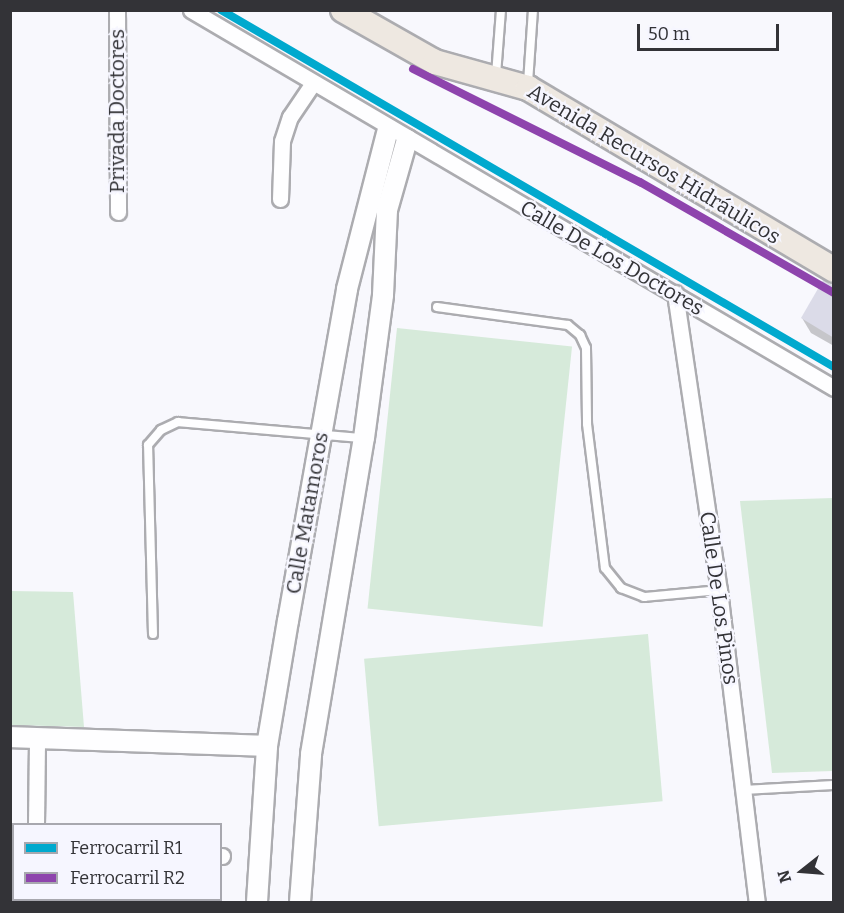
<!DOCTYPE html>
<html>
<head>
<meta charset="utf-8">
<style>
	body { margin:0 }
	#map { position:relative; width:844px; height:913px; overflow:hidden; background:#f8f8fd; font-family:Bitter,serif }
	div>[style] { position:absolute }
	.green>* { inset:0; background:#d6eada; transform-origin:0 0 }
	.shadow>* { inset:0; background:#0003 }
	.building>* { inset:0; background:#dbdbe8 }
	.roads { filter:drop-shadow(2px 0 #acacb0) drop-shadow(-2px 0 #acacb0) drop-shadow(0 2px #acacb0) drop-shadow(0 -2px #acacb0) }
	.service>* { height:8px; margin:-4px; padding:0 4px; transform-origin:4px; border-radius:4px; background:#fefeff }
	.minor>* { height:15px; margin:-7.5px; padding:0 7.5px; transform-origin:7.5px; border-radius:7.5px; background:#fefeff }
	.tertiary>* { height:20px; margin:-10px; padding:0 10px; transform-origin:10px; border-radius:10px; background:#fefeff }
	.primary>* { height:24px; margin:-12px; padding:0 12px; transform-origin:12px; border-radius:12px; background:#eee8e1 }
	.rail-1>* { height:8px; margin:-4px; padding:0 4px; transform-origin:4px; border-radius:4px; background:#00a9ce }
	.rail-2>* { height:8px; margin:-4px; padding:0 4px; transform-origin:4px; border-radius:4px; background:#8e44ad }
	span { translate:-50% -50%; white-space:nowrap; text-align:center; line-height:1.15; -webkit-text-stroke:4.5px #f6f6ff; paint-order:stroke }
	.street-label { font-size:21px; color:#333337 }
	.frame { position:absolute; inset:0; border:12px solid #333337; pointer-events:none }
	.legend { position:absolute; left:12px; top:823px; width:210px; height:78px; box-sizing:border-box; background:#f6f6ff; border:2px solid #a8a8af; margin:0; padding:8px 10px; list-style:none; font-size:18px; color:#333337 }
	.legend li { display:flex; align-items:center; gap:12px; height:30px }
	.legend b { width:30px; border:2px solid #a8a8af }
	.north { position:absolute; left:772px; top:841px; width:60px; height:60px; -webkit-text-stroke:4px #f6f6ff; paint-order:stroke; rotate:253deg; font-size:16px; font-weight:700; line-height:24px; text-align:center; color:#333337 }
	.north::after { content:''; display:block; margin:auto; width:21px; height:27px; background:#333337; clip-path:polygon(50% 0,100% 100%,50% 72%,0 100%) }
	.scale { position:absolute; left:637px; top:24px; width:142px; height:27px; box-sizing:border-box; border:3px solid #333337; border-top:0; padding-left:8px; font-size:18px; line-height:21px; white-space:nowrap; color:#333337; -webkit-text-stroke:4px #f6f6ff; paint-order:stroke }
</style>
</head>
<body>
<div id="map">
	<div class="green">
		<i style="left:397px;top:328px;width:176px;height:282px;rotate:6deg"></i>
		<i style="clip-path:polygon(833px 498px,833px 771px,772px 773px,740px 501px)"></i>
		<i style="clip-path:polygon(11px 591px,73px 592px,84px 727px,11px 725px)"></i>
		<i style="left:648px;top:634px;width:168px;height:285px;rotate:85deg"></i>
	</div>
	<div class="shadow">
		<i style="clip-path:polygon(834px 288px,834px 346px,811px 333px,802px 318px)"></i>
	</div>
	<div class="building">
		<i style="clip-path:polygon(823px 280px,834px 286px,834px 338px,801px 318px)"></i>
	</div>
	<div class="roads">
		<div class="service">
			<i style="left:496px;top:75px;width:65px;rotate:-85.6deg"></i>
			<i style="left:528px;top:83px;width:73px;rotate:-86.1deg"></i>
			<i style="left:437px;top:307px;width:132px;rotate:7.8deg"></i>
			<i style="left:568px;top:325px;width:16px;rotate:40deg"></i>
			<i style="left:580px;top:335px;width:14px;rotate:65deg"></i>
			<i style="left:586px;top:348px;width:76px;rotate:89.2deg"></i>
			<i style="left:587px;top:424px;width:145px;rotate:82.9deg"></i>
			<i style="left:605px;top:568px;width:26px;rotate:51deg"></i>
			<i style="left:621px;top:588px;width:25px;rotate:21deg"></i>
			<i style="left:644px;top:597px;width:75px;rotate:-5.3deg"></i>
			<i style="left:153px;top:634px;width:189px;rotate:-91.5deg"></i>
			<i style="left:148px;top:445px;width:20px;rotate:-49deg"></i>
			<i style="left:161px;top:430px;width:19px;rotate:-25deg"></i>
			<i style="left:178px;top:422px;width:185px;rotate:5deg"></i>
			<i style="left:743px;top:790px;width:91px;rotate:-3.1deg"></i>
		</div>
		<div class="minor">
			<i style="left:117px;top:10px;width:202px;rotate:89.7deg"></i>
			<i style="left:191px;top:10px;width:746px;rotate:30.45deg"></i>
			<i style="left:280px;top:199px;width:58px;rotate:-88deg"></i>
			<i style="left:282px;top:141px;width:25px;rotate:-72deg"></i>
			<i style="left:290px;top:117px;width:41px;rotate:-55.9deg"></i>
			<i style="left:675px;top:293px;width:300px;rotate:81.6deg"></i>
			<i style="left:719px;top:590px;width:314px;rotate:83.1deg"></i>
			<i style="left:36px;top:824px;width:87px;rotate:-89.3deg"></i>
			<i style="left:220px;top:856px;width:2px"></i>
			<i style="left:10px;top:860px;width:4px"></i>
			<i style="left:35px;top:902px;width:2px;rotate:-90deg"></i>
		</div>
		<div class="tertiary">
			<i style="left:10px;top:737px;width:257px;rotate:2deg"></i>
			<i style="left:257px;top:902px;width:156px;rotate:-86.3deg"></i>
			<i style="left:267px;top:746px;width:127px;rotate:-80.5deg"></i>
			<i style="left:288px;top:621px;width:337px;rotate:-79.9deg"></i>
			<i style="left:347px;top:289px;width:165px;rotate:-75.6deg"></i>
			<i style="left:300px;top:902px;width:148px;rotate:-85.7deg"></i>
			<i style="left:311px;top:754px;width:320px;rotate:-80.5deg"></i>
			<i style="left:364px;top:438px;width:144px;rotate:-82.4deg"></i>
			<i style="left:383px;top:295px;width:85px;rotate:-87.3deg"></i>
			<i style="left:387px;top:210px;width:73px;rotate:-74.1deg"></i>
		</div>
		<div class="primary">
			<i style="left:343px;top:10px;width:106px;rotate:29.5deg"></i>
			<i style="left:435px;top:62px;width:97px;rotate:15.6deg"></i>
			<i style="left:528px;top:88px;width:356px;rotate:30.7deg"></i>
		</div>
	</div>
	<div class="rail-1">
		<i style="left:221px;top:10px;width:709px;rotate:30.22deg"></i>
	</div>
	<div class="rail-2">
		<i style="left:413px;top:69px;width:254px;rotate:26.5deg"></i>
		<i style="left:640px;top:182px;width:224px;rotate:29.8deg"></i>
	</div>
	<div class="street-label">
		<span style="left:117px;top:111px;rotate:-90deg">Privada Doctores</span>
		<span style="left:654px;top:164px;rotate:31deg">Avenida Recursos Hidráulicos</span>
		<span style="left:612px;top:258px;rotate:30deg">Calle De Los Doctores</span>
		<span style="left:307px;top:513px;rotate:-80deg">Calle Matamoros</span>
		<span style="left:719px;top:598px;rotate:82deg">Calle De Los Pinos</span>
	</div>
	<div class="frame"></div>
	<ul class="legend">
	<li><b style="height:8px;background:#00a9ce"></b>Ferrocarril R1</li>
	<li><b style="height:8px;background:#8e44ad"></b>Ferrocarril R2</li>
	</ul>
	<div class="north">N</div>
	<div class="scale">50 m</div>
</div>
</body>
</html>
